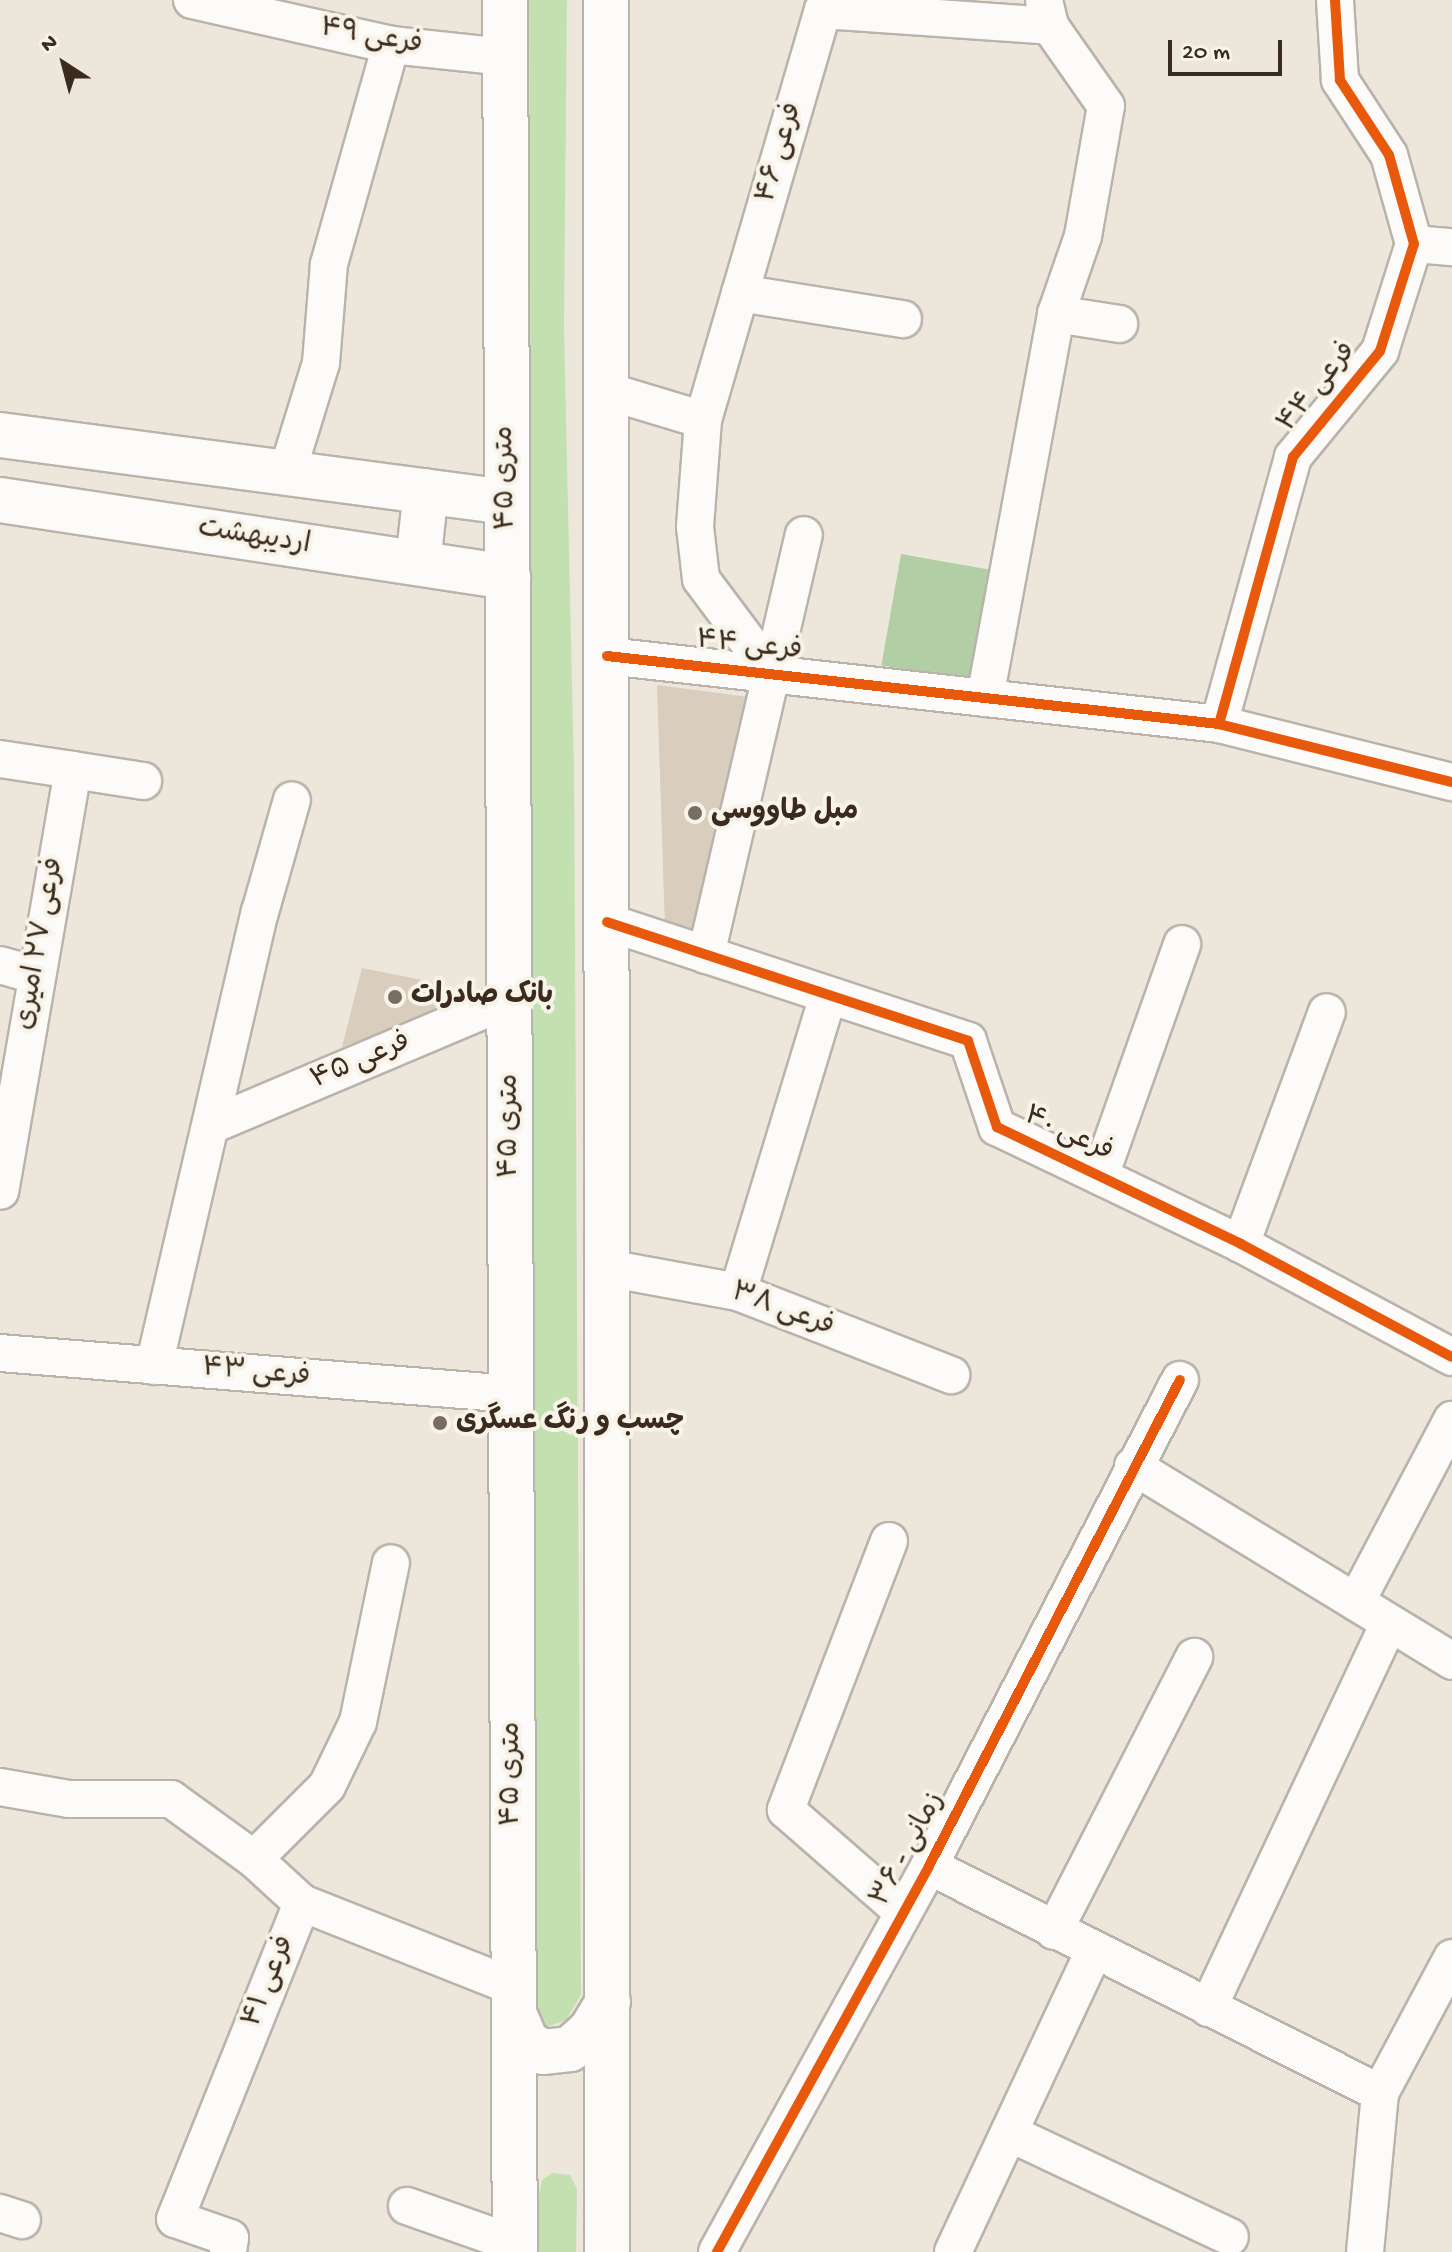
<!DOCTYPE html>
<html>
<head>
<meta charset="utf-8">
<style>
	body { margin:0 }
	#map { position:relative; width:1452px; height:2252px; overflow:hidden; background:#ede7db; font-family:"Gochi Hand","Playpen Sans Arabic",sans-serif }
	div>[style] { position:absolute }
	.green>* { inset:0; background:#c3e0b0 }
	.forest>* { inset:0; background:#b1cea5; transform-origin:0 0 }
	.building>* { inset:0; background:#d9cdbd }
	.roads { filter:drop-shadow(2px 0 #b9b3ab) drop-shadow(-2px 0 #b9b3ab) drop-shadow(0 2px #b9b3ab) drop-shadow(0 -2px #b9b3ab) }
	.street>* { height:36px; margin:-18px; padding:0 18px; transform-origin:18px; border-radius:18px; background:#fcfbfa }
	.secondary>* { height:44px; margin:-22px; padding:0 22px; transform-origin:22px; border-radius:22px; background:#fcfbfa }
	.primary>* { height:44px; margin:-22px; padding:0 22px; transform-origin:22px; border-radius:22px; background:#fcfbfa }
	.cycleway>* { height:10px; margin:-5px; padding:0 5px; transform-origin:5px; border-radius:5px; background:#e8590c }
	.dots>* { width:22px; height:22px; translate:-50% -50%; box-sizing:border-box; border:4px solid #f7f3e8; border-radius:50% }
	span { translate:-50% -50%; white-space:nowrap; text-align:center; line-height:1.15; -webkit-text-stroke:8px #f7f3e8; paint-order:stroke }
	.street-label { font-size:28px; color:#3b2a1e }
	.poi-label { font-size:28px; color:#3b2a1e; font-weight:700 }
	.left { translate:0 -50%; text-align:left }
	.north { position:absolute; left:24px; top:24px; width:80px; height:80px; -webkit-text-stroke:6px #f7f3e8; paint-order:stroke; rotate:324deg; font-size:22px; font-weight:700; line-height:32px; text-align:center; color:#3b2a1e }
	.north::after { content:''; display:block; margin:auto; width:28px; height:36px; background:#3b2a1e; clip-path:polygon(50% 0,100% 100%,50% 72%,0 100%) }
	.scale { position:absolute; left:1168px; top:40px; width:114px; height:36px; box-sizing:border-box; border:4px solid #3b2a1e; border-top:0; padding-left:10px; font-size:24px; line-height:28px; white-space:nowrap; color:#3b2a1e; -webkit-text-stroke:6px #f7f3e8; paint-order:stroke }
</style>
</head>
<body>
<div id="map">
	<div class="green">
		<i style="clip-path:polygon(529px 0,567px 0,564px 327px,574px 772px,581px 1995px,566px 2020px,547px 2027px,529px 2004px,535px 1670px)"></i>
		<i style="clip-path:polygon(552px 2173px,570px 2175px,577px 2189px,576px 2252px,537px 2252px,537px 2205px,542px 2180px)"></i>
	</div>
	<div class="forest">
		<i style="left:901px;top:554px;width:89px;height:113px;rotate:10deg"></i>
	</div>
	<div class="building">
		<i style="clip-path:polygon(657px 685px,757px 698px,700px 930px,665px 927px)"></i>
		<i style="clip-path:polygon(362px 968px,433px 982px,436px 1013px,342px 1047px)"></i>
	</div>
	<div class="roads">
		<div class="street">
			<i style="left:192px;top:0;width:204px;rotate:12.7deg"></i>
			<i style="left:391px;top:45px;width:116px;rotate:6deg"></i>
			<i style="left:1414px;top:244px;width:38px;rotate:5deg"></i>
			<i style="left:740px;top:293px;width:165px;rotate:9.1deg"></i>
			<i style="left:1056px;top:314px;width:64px;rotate:9deg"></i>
			<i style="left:607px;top:391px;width:100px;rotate:16.8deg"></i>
			<i style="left:703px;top:420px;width:427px;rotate:-73.7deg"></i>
			<i style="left:823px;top:10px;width:228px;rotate:4deg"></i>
			<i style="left:703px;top:420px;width:107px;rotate:94.3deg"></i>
			<i style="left:695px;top:527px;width:52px;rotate:83.4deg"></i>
			<i style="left:701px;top:579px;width:119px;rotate:53.2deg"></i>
			<i style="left:286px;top:476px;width:118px;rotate:-72.8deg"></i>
			<i style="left:321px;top:363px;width:99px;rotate:-85.4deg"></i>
			<i style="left:329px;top:264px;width:228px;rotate:-74.2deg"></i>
			<i style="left:607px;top:656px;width:616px;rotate:6.34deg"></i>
			<i style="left:1219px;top:724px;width:240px;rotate:14deg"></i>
			<i style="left:985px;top:698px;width:391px;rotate:-79.5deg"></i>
			<i style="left:1056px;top:314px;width:83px;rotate:-70.9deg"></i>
			<i style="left:1083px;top:236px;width:132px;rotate:-80deg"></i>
			<i style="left:1106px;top:106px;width:98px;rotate:-125deg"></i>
			<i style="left:1050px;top:26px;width:27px;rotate:-103deg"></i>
			<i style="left:1219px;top:724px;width:277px;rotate:-74.5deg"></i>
			<i style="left:1293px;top:457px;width:137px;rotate:-50.6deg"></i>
			<i style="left:1380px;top:351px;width:112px;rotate:-72.4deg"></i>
			<i style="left:1414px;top:244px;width:92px;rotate:-105.7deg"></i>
			<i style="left:1389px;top:155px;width:90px;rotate:-123.2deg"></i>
			<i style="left:1340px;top:80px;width:80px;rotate:-93.6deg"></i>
			<i style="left:0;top:759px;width:74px;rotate:8.6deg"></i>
			<i style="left:73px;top:770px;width:427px;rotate:99.8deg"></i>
			<i style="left:73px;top:770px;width:71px;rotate:8.9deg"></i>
			<i style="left:607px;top:922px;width:380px;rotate:18.2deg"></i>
			<i style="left:968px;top:1041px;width:91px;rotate:71.4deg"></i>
			<i style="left:997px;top:1127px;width:271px;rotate:25.6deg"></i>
			<i style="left:1241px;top:1244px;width:239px;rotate:28.2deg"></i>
			<i style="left:706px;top:955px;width:431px;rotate:-76.9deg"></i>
			<i style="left:0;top:965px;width:35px;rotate:16deg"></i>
			<i style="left:212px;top:1125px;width:324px;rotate:-22.9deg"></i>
			<i style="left:1100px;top:1176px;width:246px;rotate:-70.5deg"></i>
			<i style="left:1241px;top:1244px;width:247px;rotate:-69.7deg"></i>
			<i style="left:607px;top:1268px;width:133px;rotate:10.4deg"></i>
			<i style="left:738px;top:1292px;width:229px;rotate:21.3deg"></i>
			<i style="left:738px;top:1292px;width:310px;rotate:-73.1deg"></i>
			<i style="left:0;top:1353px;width:514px;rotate:4.58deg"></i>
			<i style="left:154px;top:1366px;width:466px;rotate:-76.9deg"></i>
			<i style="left:260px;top:912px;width:116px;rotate:-74.1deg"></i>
			<i style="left:1133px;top:1466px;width:374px;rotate:31.4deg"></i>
			<i style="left:889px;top:1541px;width:288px;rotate:111deg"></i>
			<i style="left:786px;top:1810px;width:155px;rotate:41.1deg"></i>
			<i style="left:1356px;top:1602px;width:206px;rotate:-62.2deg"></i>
			<i style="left:0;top:1787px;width:70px;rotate:9.9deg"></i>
			<i style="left:69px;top:1799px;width:102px"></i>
			<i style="left:171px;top:1799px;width:102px;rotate:35.9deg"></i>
			<i style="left:254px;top:1859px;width:65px;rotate:42.5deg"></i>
			<i style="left:254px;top:1859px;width:103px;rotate:-45deg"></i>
			<i style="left:327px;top:1786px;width:71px;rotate:-64.2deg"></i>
			<i style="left:358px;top:1722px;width:162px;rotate:-78.3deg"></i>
			<i style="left:929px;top:1866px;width:505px;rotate:26.72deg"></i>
			<i style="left:1054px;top:1931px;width:308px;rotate:-62.9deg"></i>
			<i style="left:1208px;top:2008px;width:425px;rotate:-64.8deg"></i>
			<i style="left:1009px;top:2133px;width:244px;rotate:25.2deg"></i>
			<i style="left:407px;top:2206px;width:114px;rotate:19.4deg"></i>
			<i style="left:0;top:2213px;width:23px;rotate:18deg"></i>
			<i style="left:228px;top:2252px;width:14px;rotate:-82deg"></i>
			<i style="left:230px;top:2238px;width:58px;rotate:-160.9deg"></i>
			<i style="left:175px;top:2219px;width:341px;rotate:-68.1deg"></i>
			<i style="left:302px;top:1903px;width:228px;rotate:21.6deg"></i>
			<i style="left:717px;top:2252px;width:440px;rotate:-61.2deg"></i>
			<i style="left:929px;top:1866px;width:547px;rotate:-62.69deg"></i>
			<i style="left:953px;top:2252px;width:332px;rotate:-64.9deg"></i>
			<i style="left:1365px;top:2252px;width:160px;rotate:-84.6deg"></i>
			<i style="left:1380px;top:2093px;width:153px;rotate:-61.9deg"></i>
		</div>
		<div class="secondary">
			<i style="left:0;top:435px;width:510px;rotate:7.54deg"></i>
			<i style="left:0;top:500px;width:514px;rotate:8.62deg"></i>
			<i style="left:418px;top:563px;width:72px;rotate:-83.7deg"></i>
		</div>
		<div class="primary">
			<i style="left:505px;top:0;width:2252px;rotate:89.75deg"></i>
			<i style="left:606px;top:0;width:2252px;rotate:89.97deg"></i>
			<i style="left:514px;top:2013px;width:33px;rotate:67deg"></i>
			<i style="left:527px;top:2043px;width:18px;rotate:29deg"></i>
			<i style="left:543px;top:2052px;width:27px;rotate:-6deg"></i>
			<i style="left:570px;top:2049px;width:28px;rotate:-42deg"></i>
			<i style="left:591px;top:2030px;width:33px;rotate:-59deg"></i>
		</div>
	</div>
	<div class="cycleway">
		<i style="left:607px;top:656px;width:616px;rotate:6.34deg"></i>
		<i style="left:1219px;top:724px;width:240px;rotate:14deg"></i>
		<i style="left:1219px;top:724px;width:277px;rotate:-74.5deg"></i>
		<i style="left:1293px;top:457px;width:137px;rotate:-50.6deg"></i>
		<i style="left:1380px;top:351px;width:112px;rotate:-72.4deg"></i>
		<i style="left:1414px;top:244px;width:92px;rotate:-105.7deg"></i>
		<i style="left:1389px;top:155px;width:90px;rotate:-123.2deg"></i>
		<i style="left:1340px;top:80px;width:80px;rotate:-93.6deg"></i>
		<i style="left:607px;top:922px;width:380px;rotate:18.2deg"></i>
		<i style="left:968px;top:1041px;width:91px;rotate:71.4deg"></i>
		<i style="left:997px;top:1127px;width:271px;rotate:25.6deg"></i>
		<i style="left:1241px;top:1244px;width:239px;rotate:28.2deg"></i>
		<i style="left:717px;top:2252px;width:440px;rotate:-61.2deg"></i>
		<i style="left:929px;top:1866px;width:547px;rotate:-62.69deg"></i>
	</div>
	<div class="dots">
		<i style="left:695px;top:813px;background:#796c60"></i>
		<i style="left:395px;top:997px;background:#796c60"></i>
		<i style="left:440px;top:1423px;background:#796c60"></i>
	</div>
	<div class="street-label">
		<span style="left:371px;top:38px;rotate:10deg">فرعی ۴۹</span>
		<span style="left:781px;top:153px;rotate:-74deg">فرعی ۴۶</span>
		<span style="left:1318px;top:388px;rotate:-51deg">فرعی ۴۴</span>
		<span style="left:507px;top:478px;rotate:-91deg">۴۵ متری</span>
		<span style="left:254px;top:538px;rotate:9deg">اردیبهشت</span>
		<span style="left:749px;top:647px;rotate:6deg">فرعی ۴۴</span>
		<span style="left:41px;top:944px;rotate:-80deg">فرعی ۲۷ امیری</span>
		<span style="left:361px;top:1062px;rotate:-23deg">فرعی ۴۵</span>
		<span style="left:511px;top:1126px;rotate:-90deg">۴۵ متری</span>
		<span style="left:1068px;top:1135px;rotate:25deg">فرعی ۴۰</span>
		<span style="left:782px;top:1311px;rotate:20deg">فرعی ۳۸</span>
		<span style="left:256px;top:1374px;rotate:5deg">فرعی ۴۳</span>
		<span style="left:513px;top:1774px;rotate:-90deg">۴۵ متری</span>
		<span style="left:909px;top:1850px;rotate:-62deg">۳۶ - زمانی</span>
		<span style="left:270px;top:1982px;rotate:-68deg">فرعی ۴۱</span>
	</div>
	<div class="poi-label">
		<span class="left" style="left:711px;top:813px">مبل طاووسی</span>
		<span class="left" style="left:411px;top:997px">بانک صادرات</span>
		<span class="left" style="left:456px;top:1423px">چسب و رنگ عسگری</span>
	</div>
	<div class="north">N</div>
	<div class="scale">20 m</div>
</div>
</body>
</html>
